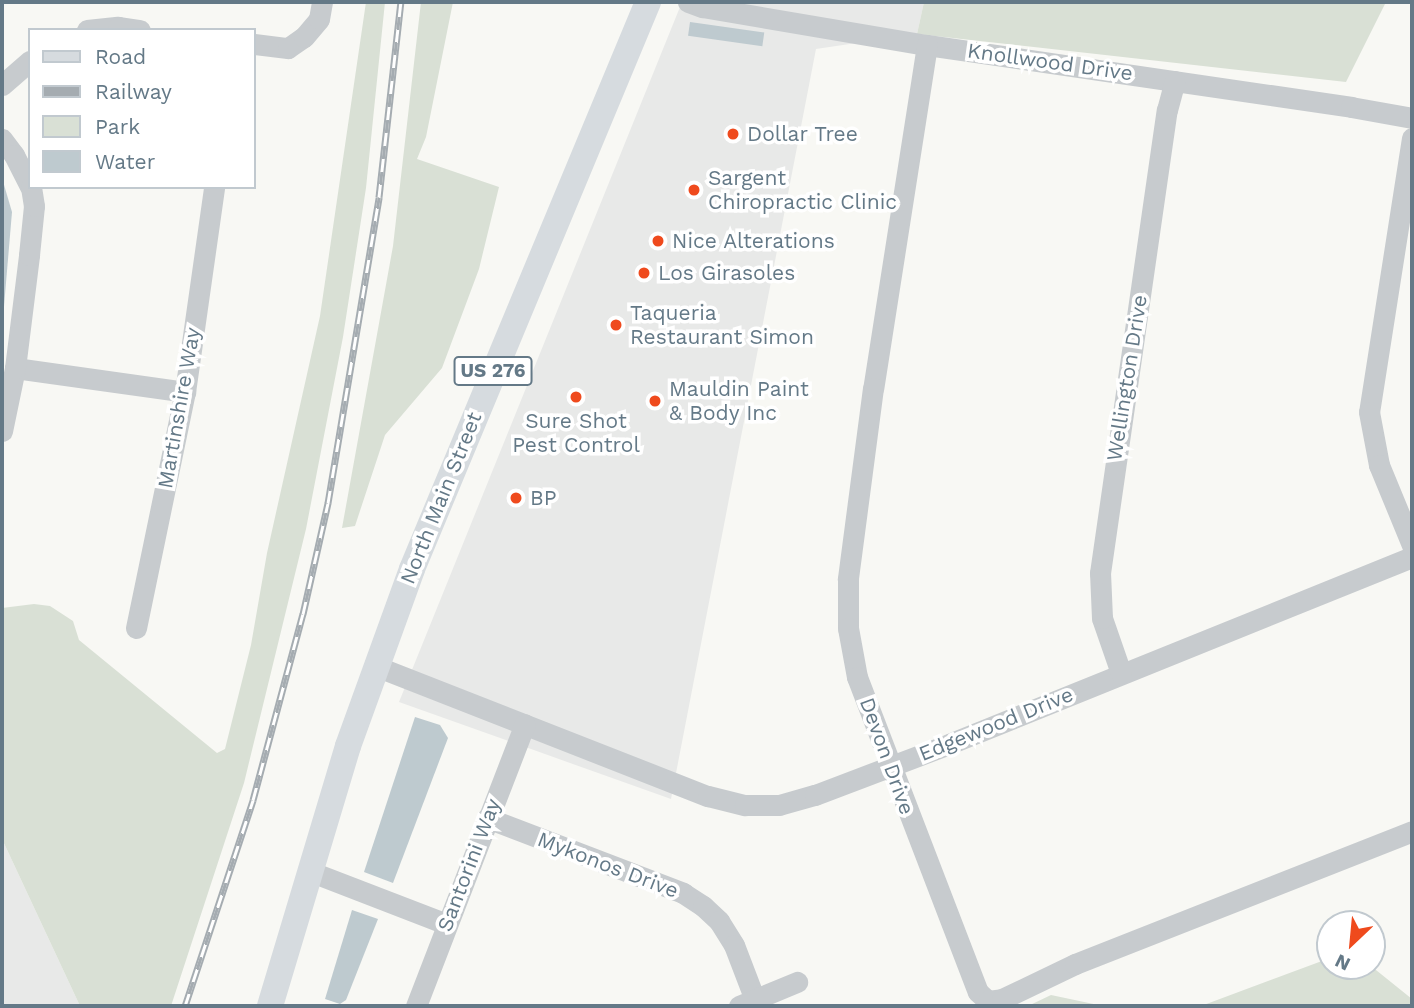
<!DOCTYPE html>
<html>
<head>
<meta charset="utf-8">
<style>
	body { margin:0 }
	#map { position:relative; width:1414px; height:1008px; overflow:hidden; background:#f8f8f4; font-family:"Work Sans",sans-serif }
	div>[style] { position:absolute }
	.built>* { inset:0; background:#e8e9e8 }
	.green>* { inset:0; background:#d9e0d5 }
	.water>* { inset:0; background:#becacf; transform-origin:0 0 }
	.minor>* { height:21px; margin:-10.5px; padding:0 10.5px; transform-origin:10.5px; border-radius:10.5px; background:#c7cbce }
	.major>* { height:26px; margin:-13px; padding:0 13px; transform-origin:13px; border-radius:13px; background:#d6dbdf }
	.rail>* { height:7px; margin-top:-3.5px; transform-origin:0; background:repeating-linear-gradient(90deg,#fff 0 13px,#a5acb1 0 26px); box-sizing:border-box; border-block:2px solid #a5acb1 }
	.dots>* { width:19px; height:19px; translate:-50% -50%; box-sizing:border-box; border:4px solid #fff; border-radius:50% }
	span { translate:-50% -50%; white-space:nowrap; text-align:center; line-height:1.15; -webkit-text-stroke:7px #fff; paint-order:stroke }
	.shield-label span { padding:2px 5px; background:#fff; border:2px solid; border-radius:5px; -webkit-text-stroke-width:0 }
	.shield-label { font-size:19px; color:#647987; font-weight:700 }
	.street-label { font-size:21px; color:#647987 }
	.poi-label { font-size:21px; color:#647987 }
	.left { translate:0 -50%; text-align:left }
	.frame { position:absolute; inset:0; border:4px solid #647987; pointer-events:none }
	.legend { position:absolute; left:28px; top:28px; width:228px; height:161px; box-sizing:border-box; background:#fff; border:2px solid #c1c9cf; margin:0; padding:9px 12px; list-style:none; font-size:21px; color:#647987 }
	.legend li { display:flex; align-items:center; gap:14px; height:35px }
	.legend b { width:35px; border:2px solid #c1c9cf }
	.north { position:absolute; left:1316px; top:910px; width:70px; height:70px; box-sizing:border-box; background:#fff; border:2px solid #c1c9cf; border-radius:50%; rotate:206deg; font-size:19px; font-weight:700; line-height:28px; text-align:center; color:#647987 }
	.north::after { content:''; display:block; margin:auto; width:24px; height:32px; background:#ef4a1d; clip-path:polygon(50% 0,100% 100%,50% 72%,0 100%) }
</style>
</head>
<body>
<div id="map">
	<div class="built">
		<i style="clip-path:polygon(682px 2px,924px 2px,917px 34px,816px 49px,671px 799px,399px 702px)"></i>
		<i style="clip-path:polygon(2px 839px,80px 1006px,2px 1006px)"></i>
	</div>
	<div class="green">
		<i style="clip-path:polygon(366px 2px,385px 2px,366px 188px,343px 337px,306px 529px,244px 783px,171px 1006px,80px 1006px,2px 839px,2px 608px,34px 604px,50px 606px,73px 621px,79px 640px,217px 753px,225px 749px,251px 645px,267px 553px,320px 316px)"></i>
		<i style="clip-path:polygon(421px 2px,453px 2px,426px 137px,417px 159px,499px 187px,479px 269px,442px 368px,385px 435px,355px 526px,342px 528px,393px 246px)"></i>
		<i style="clip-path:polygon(924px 2px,1386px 2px,1346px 82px,917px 34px)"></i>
		<i style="clip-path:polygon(1330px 958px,1330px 966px,1371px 966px,1412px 999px,1412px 1006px,1201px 1006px)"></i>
		<i style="clip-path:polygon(1051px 995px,1103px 1006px,1104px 1006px,1028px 1006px)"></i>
	</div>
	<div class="water">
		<i style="left:690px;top:22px;width:75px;height:14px;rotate:8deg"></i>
		<i style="clip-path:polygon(2px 178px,12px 212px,2px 330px)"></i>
		<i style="clip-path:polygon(415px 717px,440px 725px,448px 738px,393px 883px,364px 872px)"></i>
		<i style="clip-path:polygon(352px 910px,378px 919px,346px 1000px,340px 1004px,325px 999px)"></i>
	</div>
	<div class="minor">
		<i style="left:688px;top:2px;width:15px;rotate:20deg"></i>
		<i style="left:702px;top:7px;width:228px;rotate:9.6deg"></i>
		<i style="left:927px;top:45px;width:429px;rotate:8.3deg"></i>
		<i style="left:1351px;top:107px;width:62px;rotate:10.2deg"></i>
		<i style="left:87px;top:30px;width:31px;rotate:-6deg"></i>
		<i style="left:118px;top:27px;width:22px;rotate:8deg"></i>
		<i style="left:254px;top:44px;width:34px;rotate:7deg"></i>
		<i style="left:288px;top:48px;width:19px;rotate:-35deg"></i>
		<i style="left:304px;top:37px;width:23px;rotate:-50deg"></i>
		<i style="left:319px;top:19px;width:17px;rotate:-80deg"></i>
		<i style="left:927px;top:45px;width:347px;rotate:98.9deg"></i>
		<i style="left:873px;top:388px;width:193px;rotate:97.5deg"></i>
		<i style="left:848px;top:579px;width:49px;rotate:90deg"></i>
		<i style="left:848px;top:628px;width:50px;rotate:79.6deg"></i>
		<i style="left:857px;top:677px;width:337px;rotate:69deg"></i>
		<i style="left:978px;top:992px;width:13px;rotate:42deg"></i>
		<i style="left:988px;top:1001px;width:14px;rotate:-8deg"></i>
		<i style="left:1002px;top:999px;width:81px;rotate:-25.6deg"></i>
		<i style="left:1075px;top:964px;width:362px;rotate:-21.5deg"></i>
		<i style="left:2px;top:85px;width:37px;rotate:-41deg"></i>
		<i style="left:1412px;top:138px;width:277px;rotate:98.9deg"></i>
		<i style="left:1369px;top:412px;width:54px;rotate:79.3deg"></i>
		<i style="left:1379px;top:465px;width:87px;rotate:67.6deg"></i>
		<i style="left:2px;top:139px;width:20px;rotate:53deg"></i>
		<i style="left:14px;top:155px;width:35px;rotate:63deg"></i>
		<i style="left:15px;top:368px;width:172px;rotate:8deg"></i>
		<i style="left:2px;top:431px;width:64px;rotate:-78.3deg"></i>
		<i style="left:15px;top:368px;width:114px;rotate:-82.9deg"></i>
		<i style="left:29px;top:255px;width:49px;rotate:-84.2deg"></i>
		<i style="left:34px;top:206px;width:19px;rotate:-99deg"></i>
		<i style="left:136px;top:628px;width:241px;rotate:-78.3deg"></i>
		<i style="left:185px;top:392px;width:207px;rotate:-81.9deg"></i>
		<i style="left:378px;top:667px;width:354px;rotate:21.4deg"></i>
		<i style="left:708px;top:796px;width:38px;rotate:14deg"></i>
		<i style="left:745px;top:805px;width:34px"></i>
		<i style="left:779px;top:805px;width:37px;rotate:-16deg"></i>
		<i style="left:815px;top:795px;width:143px;rotate:-20.8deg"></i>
		<i style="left:949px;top:744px;width:499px;rotate:-22deg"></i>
		<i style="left:1121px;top:673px;width:58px;rotate:-109.1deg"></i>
		<i style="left:1102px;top:618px;width:45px;rotate:-92.5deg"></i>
		<i style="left:1100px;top:573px;width:468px;rotate:-81.8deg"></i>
		<i style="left:1167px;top:110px;width:30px;rotate:-75deg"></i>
		<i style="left:487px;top:818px;width:210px;rotate:20.9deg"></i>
		<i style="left:683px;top:893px;width:24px;rotate:33deg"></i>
		<i style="left:703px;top:906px;width:22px;rotate:43deg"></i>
		<i style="left:719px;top:921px;width:28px;rotate:58deg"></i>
		<i style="left:734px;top:945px;width:59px;rotate:69.1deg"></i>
		<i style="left:309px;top:871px;width:147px;rotate:21.1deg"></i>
		<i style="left:416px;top:1006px;width:302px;rotate:-68.9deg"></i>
		<i style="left:739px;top:1006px;width:63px;rotate:-22.5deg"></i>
	</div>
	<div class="major">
		<i style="left:270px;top:1006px;width:271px;rotate:-73.3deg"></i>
		<i style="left:348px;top:746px;width:188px;rotate:-70.1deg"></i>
		<i style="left:412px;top:569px;width:614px;rotate:-67.4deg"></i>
	</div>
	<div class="rail">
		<i style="left:185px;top:1006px;width:217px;rotate:-71.7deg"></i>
		<i style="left:253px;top:800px;width:193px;rotate:-75deg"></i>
		<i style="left:303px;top:614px;width:114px;rotate:-77.3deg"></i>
		<i style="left:328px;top:503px;width:310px;rotate:-80.5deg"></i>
		<i style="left:379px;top:197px;width:196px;rotate:-83.6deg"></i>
	</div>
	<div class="dots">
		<i style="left:733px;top:134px;background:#ef4a1d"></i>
		<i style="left:694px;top:190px;background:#ef4a1d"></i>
		<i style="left:658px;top:241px;background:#ef4a1d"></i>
		<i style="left:644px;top:273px;background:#ef4a1d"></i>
		<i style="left:616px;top:325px;background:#ef4a1d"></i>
		<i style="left:576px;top:397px;background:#ef4a1d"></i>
		<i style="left:655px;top:401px;background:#ef4a1d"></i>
		<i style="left:516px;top:498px;background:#ef4a1d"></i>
	</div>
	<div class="shield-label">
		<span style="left:493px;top:371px">US 276</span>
	</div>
	<div class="street-label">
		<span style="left:1050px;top:62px;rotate:8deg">Knollwood Drive</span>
		<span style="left:1127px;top:378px;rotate:-81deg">Wellington Drive</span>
		<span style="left:179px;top:408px;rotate:-80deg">Martinshire Way</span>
		<span style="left:441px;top:498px;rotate:-68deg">North Main Street</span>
		<span style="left:996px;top:724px;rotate:-22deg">Edgewood Drive</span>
		<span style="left:887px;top:756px;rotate:70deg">Devon Drive</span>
		<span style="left:469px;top:865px;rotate:-69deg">Santorini Way</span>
		<span style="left:608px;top:865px;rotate:21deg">Mykonos Drive</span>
	</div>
	<div class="poi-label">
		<span class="left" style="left:747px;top:134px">Dollar Tree</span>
		<span class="left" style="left:708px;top:190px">Sargent<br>Chiropractic Clinic</span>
		<span class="left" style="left:672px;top:241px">Nice Alterations</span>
		<span class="left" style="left:658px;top:273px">Los Girasoles</span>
		<span class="left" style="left:630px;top:325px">Taqueria<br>Restaurant Simon</span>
		<span class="left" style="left:669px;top:401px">Mauldin Paint<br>&amp; Body Inc</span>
		<span style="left:576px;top:433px">Sure Shot<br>Pest Control</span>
		<span class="left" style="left:530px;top:498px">BP</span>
	</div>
	<div class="frame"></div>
	<ul class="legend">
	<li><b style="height:9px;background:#d6dbdf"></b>Road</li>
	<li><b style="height:9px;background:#a5acb1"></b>Railway</li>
	<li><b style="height:19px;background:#d9e0d5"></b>Park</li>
	<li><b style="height:19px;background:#becacf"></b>Water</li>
	</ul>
	<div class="north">N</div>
</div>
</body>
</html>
